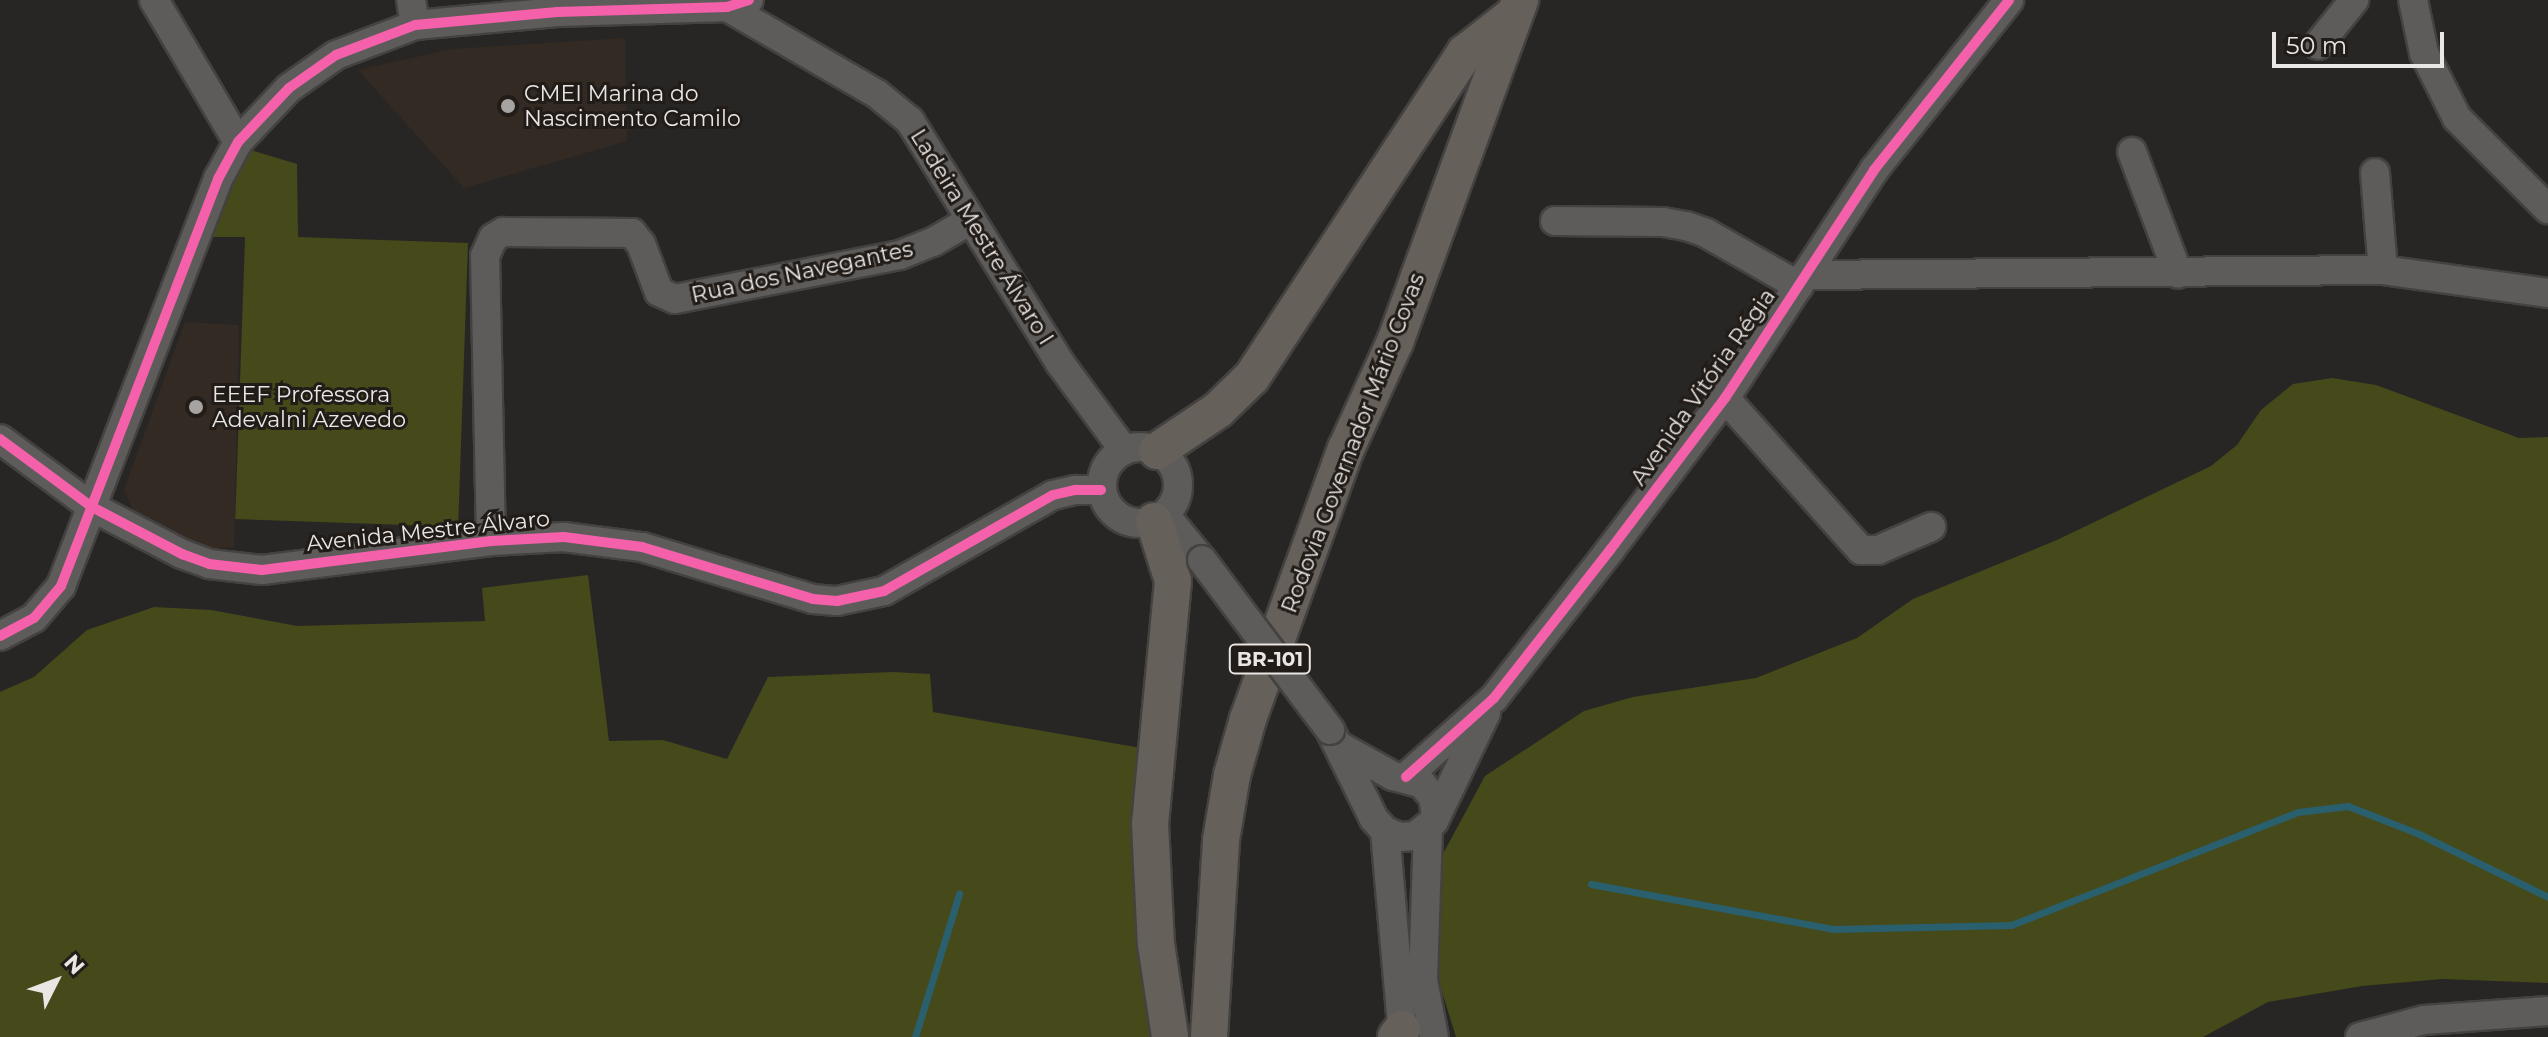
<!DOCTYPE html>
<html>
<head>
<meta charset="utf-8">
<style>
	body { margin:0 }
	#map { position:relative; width:2548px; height:1037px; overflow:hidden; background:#282624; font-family:Montserrat,sans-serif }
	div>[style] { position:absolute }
	.built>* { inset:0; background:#332a23 }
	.green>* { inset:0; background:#46491a; transform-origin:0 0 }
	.stream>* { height:7px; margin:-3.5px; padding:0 3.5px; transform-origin:3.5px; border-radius:3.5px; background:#2a5f6d }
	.roads { filter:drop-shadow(2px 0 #444241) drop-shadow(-2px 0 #444241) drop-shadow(0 2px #444241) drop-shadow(0 -2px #444241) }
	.minor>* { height:28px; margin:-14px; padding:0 14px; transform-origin:14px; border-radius:14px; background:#5e5c5a }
	.minor>.ring { margin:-14px; padding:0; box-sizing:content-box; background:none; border:28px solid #5e5c5a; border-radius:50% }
	.major>* { height:36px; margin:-18px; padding:0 18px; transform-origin:18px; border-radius:18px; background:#66605a }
	.bridges { filter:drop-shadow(2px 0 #444241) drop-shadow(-2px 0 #444241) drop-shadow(0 2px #444241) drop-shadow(0 -2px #444241) }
	.minor-bridge>* { height:28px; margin:-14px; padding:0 14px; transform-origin:14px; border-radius:14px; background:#5e5c5a }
	.cycleway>* { height:10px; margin:-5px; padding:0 5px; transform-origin:5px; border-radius:5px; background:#f560ab }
	.dots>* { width:22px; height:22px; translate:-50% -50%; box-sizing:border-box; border:4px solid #211c18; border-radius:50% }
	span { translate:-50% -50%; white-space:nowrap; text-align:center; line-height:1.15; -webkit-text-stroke:6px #211c18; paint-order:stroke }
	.shield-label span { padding:2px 6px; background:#211c18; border:2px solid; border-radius:6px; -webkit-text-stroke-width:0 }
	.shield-label { font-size:20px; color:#eae6e4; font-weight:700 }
	.poi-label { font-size:22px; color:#eae6e4 }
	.left { translate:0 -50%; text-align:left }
	.street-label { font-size:22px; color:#eae6e4 }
	.north { position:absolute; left:16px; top:941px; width:80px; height:80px; -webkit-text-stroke:6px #211c18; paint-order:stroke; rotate:48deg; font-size:22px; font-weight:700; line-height:32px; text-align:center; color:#eae6e4 }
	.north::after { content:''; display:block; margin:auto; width:28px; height:36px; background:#eae6e4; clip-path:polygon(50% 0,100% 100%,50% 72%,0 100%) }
	.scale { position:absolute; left:2272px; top:32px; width:172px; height:36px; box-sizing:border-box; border:4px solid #eae6e4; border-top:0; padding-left:10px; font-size:24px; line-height:28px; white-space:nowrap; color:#eae6e4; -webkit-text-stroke:6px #211c18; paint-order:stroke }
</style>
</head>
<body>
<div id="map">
	<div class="built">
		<i style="clip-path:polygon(625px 38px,627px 141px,464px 188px,358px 70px,452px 49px)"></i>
		<i style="clip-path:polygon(185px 322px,239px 325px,234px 547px,211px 549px,181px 543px,149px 526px,133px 511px,124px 490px)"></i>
	</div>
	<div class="green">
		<i style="clip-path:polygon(241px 147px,297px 164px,298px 237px,203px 237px)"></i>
		<i style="left:468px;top:243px;width:284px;height:223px;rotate:92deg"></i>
		<i style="clip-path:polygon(2332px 378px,2376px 385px,2519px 438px,2548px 437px,2548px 983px,2442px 979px,2362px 986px,2268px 1002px,2203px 1037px,1456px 1037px,1432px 960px,1438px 863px,1485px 776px,1584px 711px,1633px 697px,1756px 678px,1857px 638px,1913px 599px,2057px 540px,2211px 466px,2237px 445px,2261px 410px,2293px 384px)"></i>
		<i style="clip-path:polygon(588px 575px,609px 741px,663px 740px,727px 759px,768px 677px,893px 672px,930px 674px,933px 712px,1141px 748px,1157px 1037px,0 1037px,0 692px,34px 677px,87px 630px,154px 607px,211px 610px,297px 626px,485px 621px,482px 588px)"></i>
	</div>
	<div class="stream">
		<i style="left:1591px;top:884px;width:246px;rotate:10.5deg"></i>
		<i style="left:1833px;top:929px;width:178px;rotate:-1.3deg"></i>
		<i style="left:2011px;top:925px;width:308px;rotate:-21.5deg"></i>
		<i style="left:2298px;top:812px;width:50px;rotate:-6.8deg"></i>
		<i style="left:2348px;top:806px;width:76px;rotate:21.5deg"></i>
		<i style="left:2419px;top:834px;width:144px;rotate:26deg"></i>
		<i style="left:915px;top:1037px;width:150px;rotate:-72.9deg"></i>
	</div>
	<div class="roads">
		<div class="minor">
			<i style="left:154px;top:0;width:165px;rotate:59.4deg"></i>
			<i style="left:411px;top:0;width:25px;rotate:81deg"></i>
			<i style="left:2413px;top:0;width:54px;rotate:78.3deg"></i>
			<i style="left:2424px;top:53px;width:73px;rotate:63.1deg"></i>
			<i style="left:2457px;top:118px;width:129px;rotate:45deg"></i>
			<i style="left:727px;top:7px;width:173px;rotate:30.1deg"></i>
			<i style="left:877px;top:94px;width:43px;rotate:39.3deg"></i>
			<i style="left:910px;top:121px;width:285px;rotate:58.2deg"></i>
			<i style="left:1060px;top:363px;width:108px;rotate:53.7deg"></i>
			<i style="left:2318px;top:45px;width:58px;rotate:-51.3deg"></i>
			<i style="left:2132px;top:152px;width:130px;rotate:69.3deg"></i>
			<i style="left:2375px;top:173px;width:97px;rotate:85.3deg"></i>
			<i style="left:1555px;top:221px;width:108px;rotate:0.5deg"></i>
			<i style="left:1663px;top:222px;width:23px;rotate:10deg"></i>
			<i style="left:1686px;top:226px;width:21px;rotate:19deg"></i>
			<i style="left:1706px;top:233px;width:107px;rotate:29.7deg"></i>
			<i style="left:1805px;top:275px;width:578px;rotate:-0.5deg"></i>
			<i style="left:2383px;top:270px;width:167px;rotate:7.9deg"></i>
			<i style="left:1725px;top:398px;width:204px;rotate:48.2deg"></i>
			<i style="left:1861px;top:550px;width:17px"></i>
			<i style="left:1878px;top:550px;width:58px;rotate:-23.5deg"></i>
			<i style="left:0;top:439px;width:114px;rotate:36.5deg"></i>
			<i style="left:92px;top:507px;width:102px;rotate:27.6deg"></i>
			<i style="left:182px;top:554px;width:29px;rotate:20deg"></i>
			<i style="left:209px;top:564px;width:53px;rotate:6.5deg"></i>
			<i style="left:262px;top:570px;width:231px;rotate:-7.2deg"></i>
			<i style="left:491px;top:541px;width:73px;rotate:-3.1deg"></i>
			<i style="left:564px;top:537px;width:79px;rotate:7.3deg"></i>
			<i style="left:642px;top:547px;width:179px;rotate:16.9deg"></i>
			<i style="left:813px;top:599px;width:24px;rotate:5deg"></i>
			<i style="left:837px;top:601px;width:48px;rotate:-12deg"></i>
			<i style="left:884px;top:591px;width:194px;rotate:-29.6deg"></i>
			<i style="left:1053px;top:495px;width:23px;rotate:-13deg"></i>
			<i style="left:1075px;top:490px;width:26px"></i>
			<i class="ring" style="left:1102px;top:447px;width:48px;height:48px"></i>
			<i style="left:1165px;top:515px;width:58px;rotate:50.6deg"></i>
			<i style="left:491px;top:541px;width:285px;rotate:-91.2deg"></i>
			<i style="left:485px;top:256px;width:20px;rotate:-66deg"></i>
			<i style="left:493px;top:238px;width:12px;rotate:-31deg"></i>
			<i style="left:503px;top:232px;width:129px;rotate:0.4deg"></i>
			<i style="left:632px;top:233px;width:14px;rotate:51deg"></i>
			<i style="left:641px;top:244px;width:51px;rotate:69.4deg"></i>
			<i style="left:659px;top:292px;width:17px;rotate:24deg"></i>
			<i style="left:675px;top:299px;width:229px;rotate:-11.1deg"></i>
			<i style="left:900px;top:255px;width:35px;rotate:-22deg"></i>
			<i style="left:933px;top:242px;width:44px;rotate:-30.1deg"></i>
			<i style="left:0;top:636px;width:38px;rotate:-28deg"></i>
			<i style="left:34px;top:618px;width:42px;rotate:-49.8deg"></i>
			<i style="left:61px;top:586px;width:436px;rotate:-68.9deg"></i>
			<i style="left:218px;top:179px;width:42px;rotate:-61.6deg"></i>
			<i style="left:238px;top:142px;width:74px;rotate:-46.6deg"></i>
			<i style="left:289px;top:88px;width:57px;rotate:-35.1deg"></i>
			<i style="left:336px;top:55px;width:85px;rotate:-20.8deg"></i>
			<i style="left:415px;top:25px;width:143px;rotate:-5.2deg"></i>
			<i style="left:557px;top:12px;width:170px;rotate:-1.7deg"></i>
			<i style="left:727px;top:7px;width:23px;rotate:-18deg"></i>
			<i style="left:1330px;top:730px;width:99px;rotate:63.7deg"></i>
			<i style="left:1374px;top:819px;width:16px;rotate:47deg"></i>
			<i style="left:1385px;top:831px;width:16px;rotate:22deg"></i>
			<i style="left:1400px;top:837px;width:15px;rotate:-4deg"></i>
			<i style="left:1415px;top:836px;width:24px;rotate:-38deg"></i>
			<i style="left:1434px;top:821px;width:120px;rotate:-64.3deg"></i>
			<i style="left:1341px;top:747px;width:60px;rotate:29.1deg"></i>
			<i style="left:1393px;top:776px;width:30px;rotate:15deg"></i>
			<i style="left:1422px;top:784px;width:17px;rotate:50deg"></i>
			<i style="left:1433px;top:797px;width:19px;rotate:81deg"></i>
			<i style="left:1406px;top:777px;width:118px;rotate:-41.9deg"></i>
			<i style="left:1494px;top:698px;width:188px;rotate:-51.9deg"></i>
			<i style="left:1610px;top:550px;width:191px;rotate:-52.9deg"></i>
			<i style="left:1725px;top:398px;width:272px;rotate:-56.8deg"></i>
			<i style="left:1874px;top:170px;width:217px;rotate:-51.5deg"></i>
			<i style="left:1428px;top:828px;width:152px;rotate:91.9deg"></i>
			<i style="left:1423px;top:980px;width:58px;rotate:79.1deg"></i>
			<i style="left:1385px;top:831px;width:207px;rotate:85deg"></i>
			<i style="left:2360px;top:1037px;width:66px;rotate:-14.9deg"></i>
			<i style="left:2424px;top:1020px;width:124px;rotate:-4.2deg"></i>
		</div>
		<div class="major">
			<i style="left:1157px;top:451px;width:73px;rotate:-33.9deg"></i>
			<i style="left:1218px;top:410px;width:47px;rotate:-44.1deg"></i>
			<i style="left:1252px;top:377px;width:388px;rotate:-56.7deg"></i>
			<i style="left:1465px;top:53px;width:60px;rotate:-38.2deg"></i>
			<i style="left:1154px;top:521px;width:63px;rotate:72.4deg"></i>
			<i style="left:1173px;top:581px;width:243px;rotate:95.4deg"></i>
			<i style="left:1150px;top:823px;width:121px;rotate:87.2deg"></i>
			<i style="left:1156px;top:944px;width:94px;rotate:81.4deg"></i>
			<i style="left:1209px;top:1037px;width:197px;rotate:-86.5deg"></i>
			<i style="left:1221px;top:840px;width:66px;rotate:-80.4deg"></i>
			<i style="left:1232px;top:775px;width:58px;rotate:-74.1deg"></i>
			<i style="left:1248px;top:719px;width:287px;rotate:-70.1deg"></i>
			<i style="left:1346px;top:449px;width:118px;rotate:-65.4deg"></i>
			<i style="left:1395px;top:342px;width:364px;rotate:-69.9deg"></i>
			<i style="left:1396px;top:1037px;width:10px;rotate:-53deg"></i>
		</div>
	</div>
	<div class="bridges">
		<div class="minor-bridge">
			<i style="left:1202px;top:560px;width:213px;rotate:53deg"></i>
		</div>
	</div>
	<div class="cycleway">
		<i style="left:0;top:439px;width:114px;rotate:36.5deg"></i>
		<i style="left:92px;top:507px;width:102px;rotate:27.6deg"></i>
		<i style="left:182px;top:554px;width:29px;rotate:20deg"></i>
		<i style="left:209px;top:564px;width:53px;rotate:6.5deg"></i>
		<i style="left:262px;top:570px;width:231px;rotate:-7.2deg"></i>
		<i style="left:491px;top:541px;width:73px;rotate:-3.1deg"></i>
		<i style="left:564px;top:537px;width:79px;rotate:7.3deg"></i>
		<i style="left:642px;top:547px;width:179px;rotate:16.9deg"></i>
		<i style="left:813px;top:599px;width:24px;rotate:5deg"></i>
		<i style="left:837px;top:601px;width:48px;rotate:-12deg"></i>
		<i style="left:884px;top:591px;width:194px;rotate:-29.6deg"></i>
		<i style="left:1053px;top:495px;width:23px;rotate:-13deg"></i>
		<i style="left:1075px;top:490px;width:26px"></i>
		<i style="left:0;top:636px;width:38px;rotate:-28deg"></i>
		<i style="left:34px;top:618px;width:42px;rotate:-49.8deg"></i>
		<i style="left:61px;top:586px;width:436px;rotate:-68.9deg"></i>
		<i style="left:218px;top:179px;width:42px;rotate:-61.6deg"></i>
		<i style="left:238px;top:142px;width:74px;rotate:-46.6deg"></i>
		<i style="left:289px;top:88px;width:57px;rotate:-35.1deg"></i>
		<i style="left:336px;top:55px;width:85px;rotate:-20.8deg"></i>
		<i style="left:415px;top:25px;width:143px;rotate:-5.2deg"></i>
		<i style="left:557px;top:12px;width:170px;rotate:-1.7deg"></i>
		<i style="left:727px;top:7px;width:23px;rotate:-18deg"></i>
		<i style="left:1406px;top:777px;width:118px;rotate:-41.9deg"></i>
		<i style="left:1494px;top:698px;width:188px;rotate:-51.9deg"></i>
		<i style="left:1610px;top:550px;width:191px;rotate:-52.9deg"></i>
		<i style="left:1725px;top:398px;width:272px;rotate:-56.8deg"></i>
		<i style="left:1874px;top:170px;width:217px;rotate:-51.5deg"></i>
	</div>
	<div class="dots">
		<i style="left:508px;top:106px;background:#a6a3a1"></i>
		<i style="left:196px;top:407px;background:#a6a3a1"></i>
	</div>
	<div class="shield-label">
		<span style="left:1270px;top:659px">BR-101</span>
	</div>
	<div class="poi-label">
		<span class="left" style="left:524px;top:106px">CMEI Marina do<br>Nascimento Camilo</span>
		<span class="left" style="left:212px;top:407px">EEEF Professora<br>Adevalni Azevedo</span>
	</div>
	<div class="street-label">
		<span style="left:982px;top:237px;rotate:58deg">Ladeira Mestre Álvaro I</span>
		<span style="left:802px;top:272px;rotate:-12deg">Rua dos Navegantes</span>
		<span style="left:1703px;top:387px;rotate:-55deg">Avenida Vitória Régia</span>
		<span style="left:1353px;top:443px;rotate:-69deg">Rodovia Governador Mário Covas</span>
		<span style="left:428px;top:531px;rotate:-6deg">Avenida Mestre Álvaro</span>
	</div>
	<div class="north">N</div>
	<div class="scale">50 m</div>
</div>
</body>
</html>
